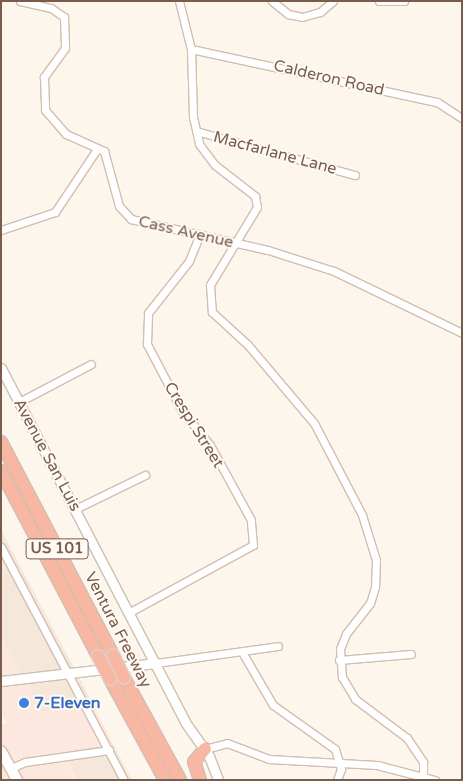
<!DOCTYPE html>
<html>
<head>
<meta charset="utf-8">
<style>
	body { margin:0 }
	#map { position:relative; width:463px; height:781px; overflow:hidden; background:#fdf6ec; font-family:"Varela Round",sans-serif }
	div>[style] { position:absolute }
	.residential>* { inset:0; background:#f5e8da }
	.commercial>* { inset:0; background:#fde8e0 }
	.roads { filter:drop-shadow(1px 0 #d1beb0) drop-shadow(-1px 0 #d1beb0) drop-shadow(0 1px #d1beb0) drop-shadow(0 -1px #d1beb0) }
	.minor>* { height:7px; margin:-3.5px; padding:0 3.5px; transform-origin:3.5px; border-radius:3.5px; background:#fff }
	.tertiary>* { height:9px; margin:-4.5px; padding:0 4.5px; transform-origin:4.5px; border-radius:4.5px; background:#fff }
	.secondary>* { height:10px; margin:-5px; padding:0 5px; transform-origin:5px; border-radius:5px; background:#fff }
	.motorway>* { height:12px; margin:-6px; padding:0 6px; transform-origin:6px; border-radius:6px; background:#f7b7a3 }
	.bridges { filter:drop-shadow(1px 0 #dad1cd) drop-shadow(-1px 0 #dad1cd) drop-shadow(0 1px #dad1cd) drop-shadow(0 -1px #dad1cd) }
	.motorway-bridge>* { height:12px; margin:-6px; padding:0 6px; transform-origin:6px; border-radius:6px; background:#f7b7a3 }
	.dots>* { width:14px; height:14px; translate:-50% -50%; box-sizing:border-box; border:2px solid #fffaf3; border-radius:50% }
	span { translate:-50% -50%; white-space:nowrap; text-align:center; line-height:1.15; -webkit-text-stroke:4px #fffaf3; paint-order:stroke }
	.shield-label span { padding:1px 4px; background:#fffaf3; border:1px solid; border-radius:4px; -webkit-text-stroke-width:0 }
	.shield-label { font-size:15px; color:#7a5c4d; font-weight:700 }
	.street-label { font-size:16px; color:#7a5c4d }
	.shop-label { font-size:16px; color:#366cbe; font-weight:700 }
	.left { translate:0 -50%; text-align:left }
	.frame { position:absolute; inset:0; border:2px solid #7a5c4d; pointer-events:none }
</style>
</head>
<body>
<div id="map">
	<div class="residential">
		<i style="clip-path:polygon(1px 530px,92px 702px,41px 712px,1px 636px)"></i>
		<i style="clip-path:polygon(113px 744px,132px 780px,77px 780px,62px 750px)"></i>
	</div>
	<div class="commercial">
		<i style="clip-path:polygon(1px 636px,41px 712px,92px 702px,113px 744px,62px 750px,76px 780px,1px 780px,1px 724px,7px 723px,1px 713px)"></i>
	</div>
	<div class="roads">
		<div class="minor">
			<i style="left:20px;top:1px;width:32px;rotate:13deg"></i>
			<i style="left:51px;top:8px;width:16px;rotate:35deg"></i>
			<i style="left:64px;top:17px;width:31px;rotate:88deg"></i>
			<i style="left:65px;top:48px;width:36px;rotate:126deg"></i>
			<i style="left:44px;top:77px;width:33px;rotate:88deg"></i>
			<i style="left:45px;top:110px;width:32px;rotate:49deg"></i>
			<i style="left:66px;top:134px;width:42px;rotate:24.1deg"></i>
			<i style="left:104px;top:151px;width:57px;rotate:74.7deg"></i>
			<i style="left:119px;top:206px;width:18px;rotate:47deg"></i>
			<i style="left:131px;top:219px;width:140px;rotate:12.8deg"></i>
			<i style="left:268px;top:250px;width:69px;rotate:17.7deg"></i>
			<i style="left:334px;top:271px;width:142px;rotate:25.8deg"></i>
			<i style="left:179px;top:1px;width:49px;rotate:76deg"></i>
			<i style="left:191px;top:49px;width:68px;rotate:88.3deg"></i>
			<i style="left:193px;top:117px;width:28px;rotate:77deg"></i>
			<i style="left:199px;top:144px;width:26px;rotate:53deg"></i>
			<i style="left:215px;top:165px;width:51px;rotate:37.8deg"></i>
			<i style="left:255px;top:196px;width:11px;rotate:80deg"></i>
			<i style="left:257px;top:207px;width:91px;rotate:121.1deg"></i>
			<i style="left:210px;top:285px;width:27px;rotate:86deg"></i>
			<i style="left:212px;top:312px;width:49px;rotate:42.5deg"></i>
			<i style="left:248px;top:345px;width:102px;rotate:49.8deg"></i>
			<i style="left:314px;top:423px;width:104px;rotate:62.4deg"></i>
			<i style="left:362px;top:515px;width:47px;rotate:72.7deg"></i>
			<i style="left:376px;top:560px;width:27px;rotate:92deg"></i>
			<i style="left:375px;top:587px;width:17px;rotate:107deg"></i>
			<i style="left:370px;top:603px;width:39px;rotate:128deg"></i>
			<i style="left:346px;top:634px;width:16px;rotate:112deg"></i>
			<i style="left:340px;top:649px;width:28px;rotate:86deg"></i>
			<i style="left:342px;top:677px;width:26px;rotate:59deg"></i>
			<i style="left:355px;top:699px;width:65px;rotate:36.9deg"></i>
			<i style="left:407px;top:738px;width:29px;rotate:56deg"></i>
			<i style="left:423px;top:762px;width:13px;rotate:90deg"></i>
			<i style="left:272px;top:1px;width:21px;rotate:39deg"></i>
			<i style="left:288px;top:14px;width:14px;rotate:12deg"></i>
			<i style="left:302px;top:17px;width:19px;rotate:-16deg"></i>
			<i style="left:320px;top:12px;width:17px;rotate:-40deg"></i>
			<i style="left:379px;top:1px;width:25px"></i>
			<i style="left:191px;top:49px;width:252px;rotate:12.2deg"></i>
			<i style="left:437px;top:102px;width:30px;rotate:33deg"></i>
			<i style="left:196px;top:131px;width:165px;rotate:15.5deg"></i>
			<i style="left:1px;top:230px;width:57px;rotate:-18.4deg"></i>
			<i style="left:55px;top:212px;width:76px;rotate:-56.3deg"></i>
			<i style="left:19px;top:402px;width:81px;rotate:-27.8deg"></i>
			<i style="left:75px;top:509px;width:78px;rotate:-25.9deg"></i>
			<i style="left:1px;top:547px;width:263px;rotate:62.2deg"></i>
			<i style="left:130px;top:612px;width:140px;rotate:-28.6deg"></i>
			<i style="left:253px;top:545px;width:25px;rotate:-95deg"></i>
			<i style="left:251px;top:520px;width:85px;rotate:-118.7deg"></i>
			<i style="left:210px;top:445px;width:44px;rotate:-129.5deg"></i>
			<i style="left:182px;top:411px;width:76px;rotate:-117.6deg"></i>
			<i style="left:147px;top:344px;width:31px;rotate:-88deg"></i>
			<i style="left:148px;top:313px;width:66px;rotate:-51.7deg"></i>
			<i style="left:189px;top:261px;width:27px;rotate:-68deg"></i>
			<i style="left:242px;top:652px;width:61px;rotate:59.7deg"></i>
			<i style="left:273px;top:705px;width:76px;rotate:35.4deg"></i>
			<i style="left:335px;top:749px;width:21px;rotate:73deg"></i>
			<i style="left:341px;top:769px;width:12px;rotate:110deg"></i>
			<i style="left:339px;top:660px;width:72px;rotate:-4.8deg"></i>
			<i style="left:156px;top:663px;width:123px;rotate:-7.9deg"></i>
			<i style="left:205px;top:749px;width:23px;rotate:-15deg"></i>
			<i style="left:227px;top:743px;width:45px;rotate:20.9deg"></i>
			<i style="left:269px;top:759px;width:108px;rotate:3.2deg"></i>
			<i style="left:377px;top:765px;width:60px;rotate:14.5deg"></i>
			<i style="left:11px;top:768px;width:15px;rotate:-23deg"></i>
			<i style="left:25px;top:762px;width:85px;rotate:-8.1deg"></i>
		</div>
		<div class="tertiary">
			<i style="left:1px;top:368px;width:399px;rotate:62.5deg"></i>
			<i style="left:185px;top:722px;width:42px;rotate:54.8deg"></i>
			<i style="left:209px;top:756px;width:26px;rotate:69deg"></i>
			<i style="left:1px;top:681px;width:156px;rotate:-6.6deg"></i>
		</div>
		<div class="secondary">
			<i style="left:1px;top:751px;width:33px;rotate:61deg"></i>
		</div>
		<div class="motorway">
			<i style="left:1px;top:442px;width:241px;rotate:62.3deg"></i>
			<i style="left:1px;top:471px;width:209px;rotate:62.3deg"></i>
			<i style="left:124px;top:678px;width:116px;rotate:61.2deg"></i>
			<i style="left:110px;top:679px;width:115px;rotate:61.4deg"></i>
			<i style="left:200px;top:780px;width:19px;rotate:-108deg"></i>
			<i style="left:194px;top:762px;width:17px;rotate:-50deg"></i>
		</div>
	</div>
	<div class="bridges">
		<div class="motorway-bridge">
			<i style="left:113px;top:655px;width:25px;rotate:64deg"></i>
			<i style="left:98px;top:656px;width:26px;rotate:62deg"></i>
		</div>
	</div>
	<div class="dots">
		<i style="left:24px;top:703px;background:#3f7fe0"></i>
	</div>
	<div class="shield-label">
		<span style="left:57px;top:549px">US 101</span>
	</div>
	<div class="street-label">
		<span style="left:329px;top:78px;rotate:13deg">Calderon Road</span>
		<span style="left:275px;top:153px;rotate:15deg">Macfarlane Lane</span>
		<span style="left:186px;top:232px;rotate:13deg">Cass Avenue</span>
		<span style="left:194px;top:425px;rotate:58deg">Crespi Street</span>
		<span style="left:47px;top:455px;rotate:62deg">Avenue San Luis</span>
		<span style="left:118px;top:630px;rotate:63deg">Ventura Freeway</span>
	</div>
	<div class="shop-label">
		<span class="left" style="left:34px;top:703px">7-Eleven</span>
	</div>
	<div class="frame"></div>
</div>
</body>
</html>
